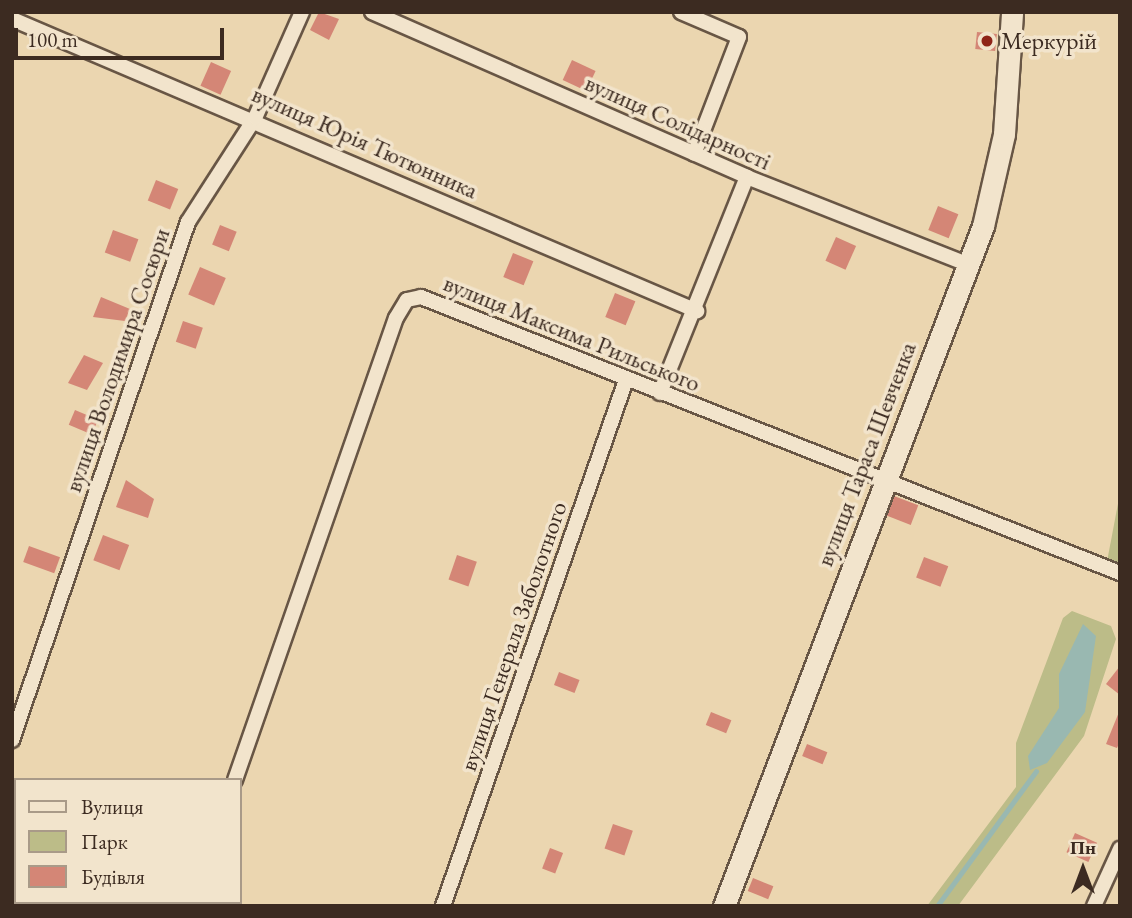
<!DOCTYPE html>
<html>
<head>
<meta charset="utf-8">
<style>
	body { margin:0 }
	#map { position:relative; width:1132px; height:918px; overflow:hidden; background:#ebd6b0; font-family:"EB Garamond",serif }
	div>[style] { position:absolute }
	.green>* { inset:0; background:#bcbc88 }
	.water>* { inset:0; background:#99b8b1 }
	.stream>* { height:4.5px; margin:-2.25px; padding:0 2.25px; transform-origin:2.25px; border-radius:2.25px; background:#99b8b1 }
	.building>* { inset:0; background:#d48676; transform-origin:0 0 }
	.roads { filter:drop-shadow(2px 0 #685645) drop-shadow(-2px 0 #685645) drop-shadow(0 2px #685645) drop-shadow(0 -2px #685645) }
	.street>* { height:14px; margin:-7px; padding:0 7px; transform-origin:7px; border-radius:7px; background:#f2e4cc }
	.secondary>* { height:21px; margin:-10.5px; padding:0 10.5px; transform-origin:10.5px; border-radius:10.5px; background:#f2e4cc }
	.dots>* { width:19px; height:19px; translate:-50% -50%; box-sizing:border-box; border:4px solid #f2e4cc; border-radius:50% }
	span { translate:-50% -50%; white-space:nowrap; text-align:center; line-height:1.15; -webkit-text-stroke:7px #f2e4cc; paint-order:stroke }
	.poi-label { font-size:24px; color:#3c2b21 }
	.left { translate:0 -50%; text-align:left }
	.street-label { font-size:24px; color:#3c2b21 }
	.frame { position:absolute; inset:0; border:14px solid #3c2b21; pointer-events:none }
	.legend { position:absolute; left:14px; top:778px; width:228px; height:126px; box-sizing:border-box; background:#f2e4cc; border:2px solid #a99a88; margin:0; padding:9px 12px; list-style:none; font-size:21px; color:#3c2b21 }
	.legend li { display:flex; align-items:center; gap:14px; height:35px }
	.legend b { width:35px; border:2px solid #a99a88 }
	.north { position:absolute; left:1048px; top:834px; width:70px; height:70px; -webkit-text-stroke:5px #f2e4cc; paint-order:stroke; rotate:0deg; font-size:19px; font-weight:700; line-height:28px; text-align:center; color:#3c2b21 }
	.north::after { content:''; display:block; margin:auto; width:24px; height:32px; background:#3c2b21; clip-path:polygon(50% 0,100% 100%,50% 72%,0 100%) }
	.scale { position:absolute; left:14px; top:28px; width:210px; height:32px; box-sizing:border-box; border:4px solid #3c2b21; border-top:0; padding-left:9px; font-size:21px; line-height:24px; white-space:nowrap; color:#3c2b21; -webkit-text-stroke:5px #f2e4cc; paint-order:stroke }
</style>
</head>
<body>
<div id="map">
	<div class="green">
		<i style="clip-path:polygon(1120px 493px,1120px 573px,1106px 567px)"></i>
		<i style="clip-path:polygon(1072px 611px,1111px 626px,1116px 639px,1084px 736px,958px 906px,927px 906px,1016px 787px,1016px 743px,1063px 618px)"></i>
	</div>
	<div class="water">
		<i style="clip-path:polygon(1083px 624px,1096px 636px,1085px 712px,1047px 763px,1030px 770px,1028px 756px,1059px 708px,1059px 674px)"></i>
	</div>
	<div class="stream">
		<i style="left:937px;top:906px;width:167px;rotate:-53.7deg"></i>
	</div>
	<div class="building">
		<i style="clip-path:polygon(319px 12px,339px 19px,329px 40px,310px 30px)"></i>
		<i style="left:977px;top:32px;width:20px;height:17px;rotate:6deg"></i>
		<i style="left:572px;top:60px;width:26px;height:22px;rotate:25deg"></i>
		<i style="left:211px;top:62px;width:22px;height:26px;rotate:24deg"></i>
		<i style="left:156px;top:180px;width:24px;height:22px;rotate:22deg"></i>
		<i style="left:938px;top:206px;width:22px;height:26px;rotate:22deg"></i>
		<i style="left:220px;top:225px;width:18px;height:21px;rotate:22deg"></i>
		<i style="left:113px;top:230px;width:27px;height:24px;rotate:20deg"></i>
		<i style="left:836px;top:237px;width:22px;height:26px;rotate:24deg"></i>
		<i style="left:513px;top:253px;width:22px;height:26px;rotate:22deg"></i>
		<i style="left:200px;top:267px;width:28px;height:30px;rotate:23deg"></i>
		<i style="left:615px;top:293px;width:22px;height:26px;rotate:22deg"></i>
		<i style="clip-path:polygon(101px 297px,130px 309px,125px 321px,93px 317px)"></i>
		<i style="left:183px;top:321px;width:21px;height:22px;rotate:19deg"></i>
		<i style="clip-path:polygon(84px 355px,103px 363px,87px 390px,68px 383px)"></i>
		<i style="left:75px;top:410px;width:25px;height:16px;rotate:23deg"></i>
		<i style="clip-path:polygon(126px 480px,154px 499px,148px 518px,116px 507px)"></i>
		<i style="left:894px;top:496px;width:26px;height:21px;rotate:21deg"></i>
		<i style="left:103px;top:535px;width:28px;height:27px;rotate:21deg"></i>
		<i style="left:29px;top:546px;width:33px;height:17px;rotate:20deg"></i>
		<i style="left:457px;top:555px;width:21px;height:26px;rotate:19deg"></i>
		<i style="left:924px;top:557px;width:26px;height:22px;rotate:21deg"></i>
		<i style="clip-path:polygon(1120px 666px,1120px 695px,1106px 684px)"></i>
		<i style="left:559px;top:672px;width:22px;height:14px;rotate:21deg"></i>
		<i style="left:711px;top:712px;width:22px;height:14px;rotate:22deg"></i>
		<i style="clip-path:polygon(1119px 712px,1120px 741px,1117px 748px,1106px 744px)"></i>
		<i style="left:807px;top:744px;width:22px;height:13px;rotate:22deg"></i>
		<i style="left:613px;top:824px;width:21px;height:26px;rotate:19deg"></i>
		<i style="left:1075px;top:833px;width:24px;height:21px;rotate:24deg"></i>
		<i style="left:550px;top:848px;width:14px;height:22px;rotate:21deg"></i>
		<i style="left:753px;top:878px;width:22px;height:14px;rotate:22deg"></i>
	</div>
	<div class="roads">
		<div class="street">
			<i style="left:372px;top:12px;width:410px;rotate:23.7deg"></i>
			<i style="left:747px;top:177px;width:239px;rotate:21.6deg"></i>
			<i style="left:681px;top:12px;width:63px;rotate:23.3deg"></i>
			<i style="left:739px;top:37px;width:125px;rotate:111deg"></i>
			<i style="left:12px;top:19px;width:745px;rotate:23.09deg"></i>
			<i style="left:660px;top:393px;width:233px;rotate:-68.1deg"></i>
			<i style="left:12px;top:740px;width:547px;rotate:-71.23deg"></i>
			<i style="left:188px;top:222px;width:124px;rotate:-57.2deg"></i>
			<i style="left:255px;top:118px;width:116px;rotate:-66.1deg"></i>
			<i style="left:235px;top:780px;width:489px;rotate:-70.8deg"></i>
			<i style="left:396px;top:318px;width:21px;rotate:-59deg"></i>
			<i style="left:407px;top:300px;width:14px;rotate:-12deg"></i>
			<i style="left:421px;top:297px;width:752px;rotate:21.55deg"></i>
			<i style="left:192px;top:906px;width:4px;rotate:-76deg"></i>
			<i style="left:443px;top:906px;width:557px;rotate:-70.82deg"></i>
			<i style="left:1094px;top:906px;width:63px;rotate:-65.5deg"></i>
		</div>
		<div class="secondary">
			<i style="left:724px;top:906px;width:728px;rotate:-69.15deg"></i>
			<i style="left:983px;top:226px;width:94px;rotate:-77.1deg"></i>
			<i style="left:1004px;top:134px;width:122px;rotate:-86.2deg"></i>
		</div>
	</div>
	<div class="dots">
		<i style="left:987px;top:41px;background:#8f2418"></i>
	</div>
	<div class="poi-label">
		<span class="left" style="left:1001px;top:41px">Меркурій</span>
	</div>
	<div class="street-label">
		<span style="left:678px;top:122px;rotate:24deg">вулиця Солідарності</span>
		<span style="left:365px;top:142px;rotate:24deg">вулиця Юрія Тютюнника</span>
		<span style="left:572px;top:333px;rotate:22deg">вулиця Максима Рильського</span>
		<span style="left:117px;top:360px;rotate:-71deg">вулиця Володимира Сосюри</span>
		<span style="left:866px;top:454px;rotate:-69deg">вулиця Тараса Шевченка</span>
		<span style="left:513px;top:636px;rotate:-71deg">вулиця Генерала Заболотного</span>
	</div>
	<div class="frame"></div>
	<ul class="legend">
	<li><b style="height:9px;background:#f2e4cc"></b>Вулиця</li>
	<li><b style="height:19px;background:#bcbc88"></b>Парк</li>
	<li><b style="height:19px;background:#d48676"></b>Будівля</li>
	</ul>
	<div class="north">Пн</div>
	<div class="scale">100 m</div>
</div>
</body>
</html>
